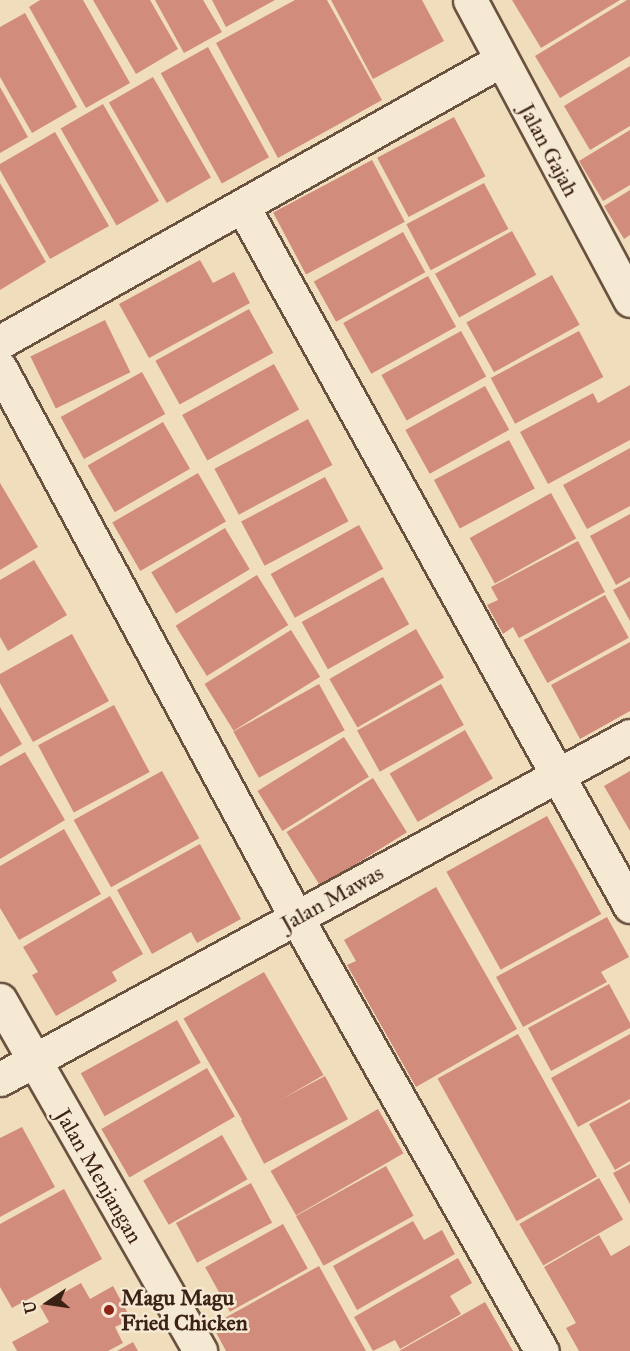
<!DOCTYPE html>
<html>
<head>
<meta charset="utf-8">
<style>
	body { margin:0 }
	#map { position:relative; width:630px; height:1351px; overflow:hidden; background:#f0ddbc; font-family:"IM FELL Great Primer",serif }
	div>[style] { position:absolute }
	.building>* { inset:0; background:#d28c7c; transform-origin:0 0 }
	.roads { filter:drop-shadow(2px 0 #69513f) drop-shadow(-2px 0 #69513f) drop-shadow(0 2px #69513f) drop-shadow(0 -2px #69513f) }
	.minor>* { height:33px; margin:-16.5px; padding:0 16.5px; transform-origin:16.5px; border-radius:16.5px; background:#f5e9d3 }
	.dots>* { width:16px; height:16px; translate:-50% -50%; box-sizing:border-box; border:3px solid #f5e9d3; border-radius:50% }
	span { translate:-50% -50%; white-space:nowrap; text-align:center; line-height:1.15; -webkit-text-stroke:5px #f5e9d3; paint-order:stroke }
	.street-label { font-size:22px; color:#3c2215 }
	.poi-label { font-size:22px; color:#3c2215; font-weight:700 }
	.left { translate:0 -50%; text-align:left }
	.north { position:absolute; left:18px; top:1273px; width:60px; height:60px; -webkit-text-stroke:4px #f5e9d3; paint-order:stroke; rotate:257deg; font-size:16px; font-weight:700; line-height:24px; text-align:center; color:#3c2215 }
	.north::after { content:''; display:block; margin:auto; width:21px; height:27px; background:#3c2215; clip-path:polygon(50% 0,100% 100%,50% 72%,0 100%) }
</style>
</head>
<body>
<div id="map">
	<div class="building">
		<i style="clip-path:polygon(40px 0,83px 0,130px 83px,86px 108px,29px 7px)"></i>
		<i style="clip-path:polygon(93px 0,150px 0,178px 49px,136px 74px)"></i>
		<i style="clip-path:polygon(155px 0,203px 0,222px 32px,184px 53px)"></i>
		<i style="clip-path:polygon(212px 0,275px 0,226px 27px)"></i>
		<i style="clip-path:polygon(295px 0,327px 0,382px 100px,278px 158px,216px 43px)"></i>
		<i style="clip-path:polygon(331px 0,422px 0,444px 41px,373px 79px)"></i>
		<i style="clip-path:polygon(512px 0,620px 0,541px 48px)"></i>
		<i style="clip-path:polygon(627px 0,630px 0,630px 56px,560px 98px,535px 56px)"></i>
		<i style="clip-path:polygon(25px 13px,77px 107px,32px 133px,0 77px,0 27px)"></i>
		<i style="left:208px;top:47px;width:126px;height:54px;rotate:61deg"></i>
		<i style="clip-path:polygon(630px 66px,630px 126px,590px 150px,564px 106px)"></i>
		<i style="left:153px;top:77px;width:116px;height:51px;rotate:60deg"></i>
		<i style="clip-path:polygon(0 87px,28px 137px,0 153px)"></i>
		<i style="left:103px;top:104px;width:112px;height:49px;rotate:60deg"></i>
		<i style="left:454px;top:117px;width:67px;height:87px;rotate:62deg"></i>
		<i style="clip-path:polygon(630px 130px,630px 185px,603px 201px,579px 161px)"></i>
		<i style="clip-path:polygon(55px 132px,109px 226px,50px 259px,0 170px,0 164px)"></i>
		<i style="left:372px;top:160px;width:70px;height:112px;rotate:62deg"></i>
		<i style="clip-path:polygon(0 183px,46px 262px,0 290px)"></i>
		<i style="left:484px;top:183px;width:52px;height:88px;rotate:62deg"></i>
		<i style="clip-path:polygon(630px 190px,630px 235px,624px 239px,604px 206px)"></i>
		<i style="left:512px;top:231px;width:50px;height:88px;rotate:61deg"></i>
		<i style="left:403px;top:232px;width:46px;height:102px;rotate:61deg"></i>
		<i style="clip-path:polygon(200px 260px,213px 283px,234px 272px,250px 303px,149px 358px,119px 304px)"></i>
		<i style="left:552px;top:275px;width:57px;height:98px;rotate:61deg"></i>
		<i style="left:428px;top:276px;width:58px;height:97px;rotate:61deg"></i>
		<i style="left:249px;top:309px;width:50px;height:107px;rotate:61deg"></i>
		<i style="left:105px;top:320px;width:58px;height:83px;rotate:64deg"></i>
		<i style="left:461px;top:331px;width:52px;height:91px;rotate:61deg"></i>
		<i style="left:579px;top:331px;width:52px;height:100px;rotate:62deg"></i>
		<i style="left:274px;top:364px;width:52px;height:105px;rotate:61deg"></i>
		<i style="left:142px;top:372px;width:48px;height:93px;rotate:61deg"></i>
		<i style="clip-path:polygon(630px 385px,630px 440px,548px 484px,520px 432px,593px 393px,598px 403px)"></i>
		<i style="left:485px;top:386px;width:50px;height:91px;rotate:61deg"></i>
		<i style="left:308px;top:419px;width:52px;height:106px;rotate:62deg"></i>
		<i style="left:163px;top:422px;width:54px;height:87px;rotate:60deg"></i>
		<i style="left:509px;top:440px;width:55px;height:85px;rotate:62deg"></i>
		<i style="clip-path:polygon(630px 448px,630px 506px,587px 529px,563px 485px)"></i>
		<i style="left:198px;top:473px;width:56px;height:99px;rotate:60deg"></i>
		<i style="left:325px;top:477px;width:50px;height:95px;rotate:62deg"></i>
		<i style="clip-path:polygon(0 483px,38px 547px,0 570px)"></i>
		<i style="left:551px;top:493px;width:52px;height:93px;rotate:61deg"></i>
		<i style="clip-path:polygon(630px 514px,630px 577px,616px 585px,590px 536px)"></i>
		<i style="left:359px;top:525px;width:50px;height:101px;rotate:61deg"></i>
		<i style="left:225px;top:528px;width:48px;height:86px;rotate:59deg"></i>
		<i style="clip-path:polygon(578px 541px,605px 592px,519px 638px,513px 627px,503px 634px,487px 605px,498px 600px,491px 587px)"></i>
		<i style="clip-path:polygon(34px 560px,67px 615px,8px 651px,0 637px,0 580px)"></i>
		<i style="left:257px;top:575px;width:59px;height:96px;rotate:58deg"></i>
		<i style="left:383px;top:577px;width:54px;height:93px;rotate:61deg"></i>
		<i style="clip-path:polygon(630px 581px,630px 621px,613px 590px)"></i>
		<i style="left:605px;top:595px;width:49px;height:93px;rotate:61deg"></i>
		<i style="left:416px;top:629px;width:56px;height:100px;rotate:60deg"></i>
		<i style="left:291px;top:630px;width:55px;height:102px;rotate:58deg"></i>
		<i style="clip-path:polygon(72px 634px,109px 701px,33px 742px,0 683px,0 674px)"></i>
		<i style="clip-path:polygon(630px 642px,630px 711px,580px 739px,551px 685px)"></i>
		<i style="left:319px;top:684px;width:53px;height:98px;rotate:61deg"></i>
		<i style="left:441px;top:684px;width:47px;height:96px;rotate:61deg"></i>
		<i style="left:114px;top:705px;width:76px;height:86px;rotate:62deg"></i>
		<i style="clip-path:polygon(0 707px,22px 744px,0 757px)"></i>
		<i style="left:465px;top:730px;width:56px;height:87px;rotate:60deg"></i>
		<i style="left:344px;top:737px;width:47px;height:102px;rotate:58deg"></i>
		<i style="clip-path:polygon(25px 752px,65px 820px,0 859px,0 766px)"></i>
		<i style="left:162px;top:771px;width:77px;height:101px;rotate:61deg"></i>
		<i style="clip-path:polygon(630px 771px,630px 831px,604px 786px)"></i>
		<i style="left:373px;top:778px;width:64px;height:102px;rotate:58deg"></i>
		<i style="left:547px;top:816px;width:112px;height:115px;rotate:61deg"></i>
		<i style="clip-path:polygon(64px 829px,101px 894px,19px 940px,0 908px,0 866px)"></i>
		<i style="clip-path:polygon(200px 844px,241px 919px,197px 943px,191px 932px,152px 954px,117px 890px)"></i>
		<i style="clip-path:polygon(436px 887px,517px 1029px,416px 1087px,347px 965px,356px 961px,344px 940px)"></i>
		<i style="clip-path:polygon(110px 896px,143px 954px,112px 972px,117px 981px,56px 1016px,32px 975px,38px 972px,23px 947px)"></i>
		<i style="clip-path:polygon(607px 917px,629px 957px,601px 972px,607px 982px,523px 1027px,496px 977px)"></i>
		<i style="left:264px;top:972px;width:119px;height:93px;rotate:60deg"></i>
		<i style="clip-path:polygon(609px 984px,630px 1023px,630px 1028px,551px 1071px,528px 1028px)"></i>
		<i style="left:177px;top:1020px;width:49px;height:110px;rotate:61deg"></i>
		<i style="left:518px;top:1034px;width:163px;height:92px;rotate:61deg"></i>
		<i style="clip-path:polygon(630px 1034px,630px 1099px,578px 1127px,551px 1078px)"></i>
		<i style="left:207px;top:1068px;width:56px;height:122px;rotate:60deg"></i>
		<i style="left:325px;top:1076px;width:49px;height:95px;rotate:62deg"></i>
		<i style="clip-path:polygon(630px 1102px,630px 1161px,615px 1170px,589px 1124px)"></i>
		<i style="left:378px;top:1109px;width:51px;height:124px;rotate:60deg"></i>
		<i style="clip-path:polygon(22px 1127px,55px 1187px,0 1217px,0 1138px)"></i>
		<i style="left:222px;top:1135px;width:51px;height:91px;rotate:60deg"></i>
		<i style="clip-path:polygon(630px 1164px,630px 1204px,613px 1173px)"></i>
		<i style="left:386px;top:1166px;width:57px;height:103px;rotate:61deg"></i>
		<i style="left:599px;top:1178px;width:48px;height:92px;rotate:60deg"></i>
		<i style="left:251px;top:1183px;width:45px;height:85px;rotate:62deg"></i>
		<i style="clip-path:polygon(64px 1189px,102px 1259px,12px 1308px,0 1287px,0 1224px)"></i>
		<i style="clip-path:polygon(413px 1221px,424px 1240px,442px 1230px,455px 1254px,357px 1310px,333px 1266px)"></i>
		<i style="left:283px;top:1224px;width:51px;height:89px;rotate:61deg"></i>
		<i style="clip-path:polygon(599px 1235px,611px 1256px,630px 1245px,630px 1351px,579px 1351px,566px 1328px,576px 1323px,544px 1267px)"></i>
		<i style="clip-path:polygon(458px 1258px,472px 1283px,450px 1296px,461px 1314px,400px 1349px,395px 1340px,373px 1351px,354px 1317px)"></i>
		<i style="clip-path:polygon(319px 1266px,366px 1351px,226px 1351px,212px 1325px)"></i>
		<i style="clip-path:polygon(81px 1283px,90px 1299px,113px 1286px,131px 1319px,115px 1327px,123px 1343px,108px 1351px,17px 1351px,12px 1342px,49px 1322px,40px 1306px)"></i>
		<i style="clip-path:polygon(485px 1302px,513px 1351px,399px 1351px)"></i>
		<i style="clip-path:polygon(133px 1342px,138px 1351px,117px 1351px)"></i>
	</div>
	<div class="roads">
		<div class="minor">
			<i style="left:470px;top:0;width:340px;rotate:61.9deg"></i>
			<i style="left:243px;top:207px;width:799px;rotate:61.03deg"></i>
			<i style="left:0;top:342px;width:575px;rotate:-29.37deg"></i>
			<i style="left:0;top:368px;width:624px;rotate:61.67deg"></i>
			<i style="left:296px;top:917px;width:499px;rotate:60.5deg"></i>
			<i style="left:0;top:1000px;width:404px;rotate:60.3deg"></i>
			<i style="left:0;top:1079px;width:717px;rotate:-28.57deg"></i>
		</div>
	</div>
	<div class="dots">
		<i style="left:109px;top:1310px;background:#8f2418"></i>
	</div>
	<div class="street-label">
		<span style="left:549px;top:150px;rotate:62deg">Jalan Gajah</span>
		<span style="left:332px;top:898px;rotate:-29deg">Jalan Mawas</span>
		<span style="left:99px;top:1176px;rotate:60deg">Jalan Menjangan</span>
	</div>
	<div class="poi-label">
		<span class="left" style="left:121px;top:1310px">Magu Magu<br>Fried Chicken</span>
	</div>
	<div class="north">U</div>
</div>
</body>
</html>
